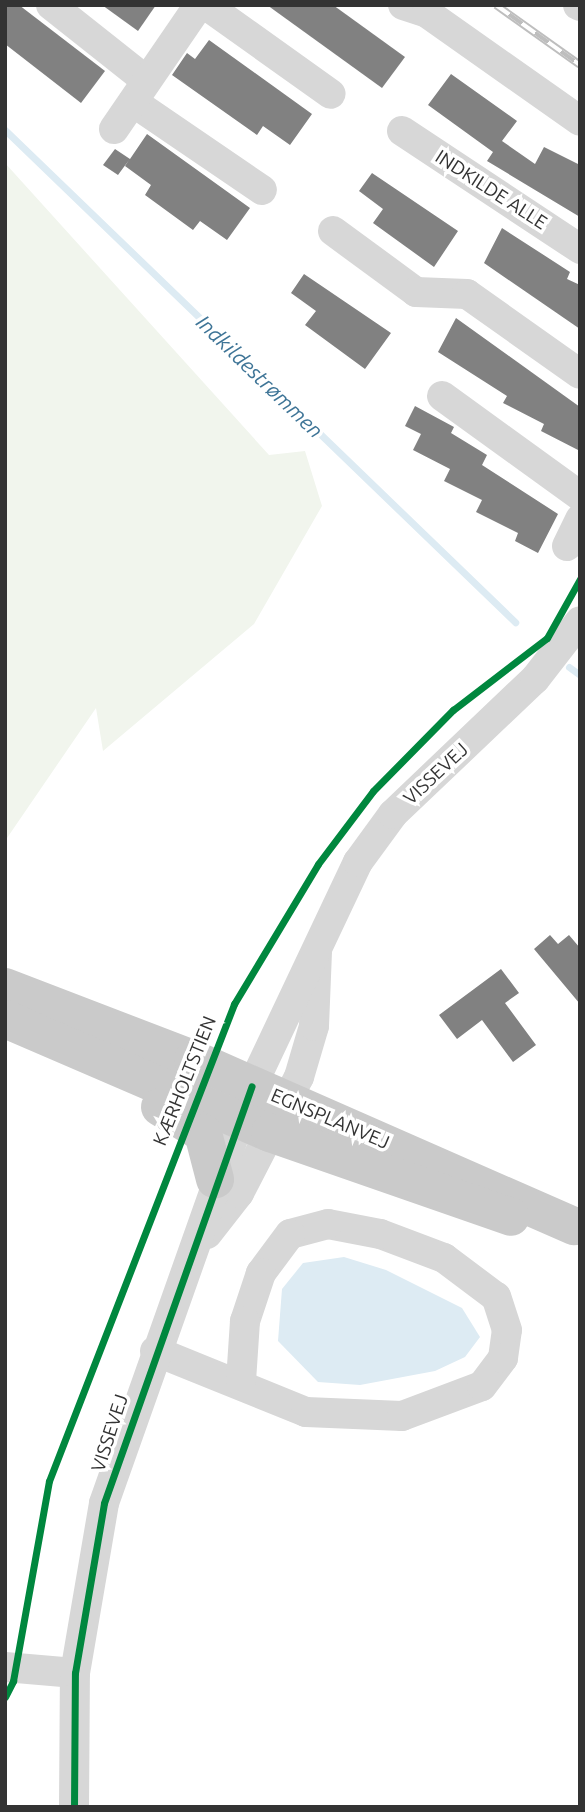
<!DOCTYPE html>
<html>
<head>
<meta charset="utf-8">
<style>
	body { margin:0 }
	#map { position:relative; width:585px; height:1812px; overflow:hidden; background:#fff; font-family:Ubuntu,sans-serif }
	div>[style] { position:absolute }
	.green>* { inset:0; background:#f1f5ed }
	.water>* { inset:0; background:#ddebf3 }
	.stream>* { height:7px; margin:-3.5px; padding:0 3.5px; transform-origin:3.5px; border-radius:3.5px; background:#ddebf3 }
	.building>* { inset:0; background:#818181 }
	.minor>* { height:30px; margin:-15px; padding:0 15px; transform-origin:15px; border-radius:15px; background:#d7d7d7 }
	.major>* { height:38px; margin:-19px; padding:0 19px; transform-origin:19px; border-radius:19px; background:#cacaca }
	.rail>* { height:8px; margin-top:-4px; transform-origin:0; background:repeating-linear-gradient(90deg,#fff 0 16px,#bebebe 0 32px); box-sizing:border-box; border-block:2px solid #bebebe }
	.cycleway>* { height:7px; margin:-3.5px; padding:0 3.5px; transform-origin:3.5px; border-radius:3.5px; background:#00873e }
	span { translate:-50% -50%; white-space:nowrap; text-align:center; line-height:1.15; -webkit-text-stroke:7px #fff; paint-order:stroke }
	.street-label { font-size:19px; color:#333 }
	.water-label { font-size:21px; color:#3f7597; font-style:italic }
	.frame { position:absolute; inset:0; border:7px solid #333; pointer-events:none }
</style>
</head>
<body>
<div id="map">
	<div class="green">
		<i style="clip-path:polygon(5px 163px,269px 455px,305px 451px,322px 506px,254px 624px,103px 751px,96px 708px,5px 841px)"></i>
	</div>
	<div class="water">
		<i style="clip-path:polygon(344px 1257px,386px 1270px,462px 1308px,480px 1337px,465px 1357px,435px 1371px,360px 1385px,318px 1382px,278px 1341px,282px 1289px,303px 1263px)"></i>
	</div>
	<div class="stream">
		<i style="left:5px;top:130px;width:709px;rotate:43.97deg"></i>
		<i style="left:569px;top:667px;width:14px;rotate:36deg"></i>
	</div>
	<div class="building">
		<i style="clip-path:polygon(5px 5px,19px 5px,105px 71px,81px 103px,5px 44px)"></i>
		<i style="clip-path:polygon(102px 5px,156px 5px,138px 31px)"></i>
		<i style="clip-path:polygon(267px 5px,333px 5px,405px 57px,382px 88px)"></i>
		<i style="clip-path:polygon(209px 40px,312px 114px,290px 145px,263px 126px,257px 135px,172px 75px,187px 53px,195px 59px)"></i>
		<i style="clip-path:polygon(451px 74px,517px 121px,502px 141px,535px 164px,544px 147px,580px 165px,580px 217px,487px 161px,493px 152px,428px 105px)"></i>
		<i style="clip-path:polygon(147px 134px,250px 208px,227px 240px,200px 221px,193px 230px,145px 195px,151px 185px,125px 166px,129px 160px,118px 175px,103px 165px,115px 149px,130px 159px)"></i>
		<i style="clip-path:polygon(372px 173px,458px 231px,434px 267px,373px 223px,383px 209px,359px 191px)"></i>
		<i style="clip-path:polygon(502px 228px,570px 272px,567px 279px,580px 285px,580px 329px,484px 263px)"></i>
		<i style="clip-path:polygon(304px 274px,391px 333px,365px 369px,305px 325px,316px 311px,291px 293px)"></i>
		<i style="clip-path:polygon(456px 318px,580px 407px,580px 451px,541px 431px,544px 424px,503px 403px,507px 396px,438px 352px)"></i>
		<i style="clip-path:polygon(415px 406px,454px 427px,451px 433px,487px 455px,482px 465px,558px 514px,538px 553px,515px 541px,518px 533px,476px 512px,482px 500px,444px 481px,450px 469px,413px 450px,421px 434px,405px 426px)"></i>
		<i style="clip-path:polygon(550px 935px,558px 944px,569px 935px,580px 948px,580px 1004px,534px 949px)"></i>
		<i style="clip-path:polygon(501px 969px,519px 993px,505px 1003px,536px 1045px,513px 1062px,482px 1020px,457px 1039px,439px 1015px)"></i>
	</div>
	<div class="minor">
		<i style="left:51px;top:5px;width:122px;rotate:38.4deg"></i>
		<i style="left:206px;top:5px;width:153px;rotate:35.5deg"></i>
		<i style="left:403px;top:5px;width:25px;rotate:18deg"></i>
		<i style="left:427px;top:13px;width:187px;rotate:35.2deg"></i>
		<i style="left:578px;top:5px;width:2px;rotate:27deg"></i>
		<i style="left:133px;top:102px;width:156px;rotate:34.3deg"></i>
		<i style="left:114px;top:129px;width:150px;rotate:-55.6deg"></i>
		<i style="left:402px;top:131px;width:214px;rotate:33.5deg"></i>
		<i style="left:333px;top:231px;width:103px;rotate:36.3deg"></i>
		<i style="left:416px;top:292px;width:51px;rotate:2.2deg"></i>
		<i style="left:467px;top:294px;width:138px;rotate:35.3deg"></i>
		<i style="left:442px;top:396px;width:170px;rotate:35.9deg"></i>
		<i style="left:567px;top:546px;width:30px;rotate:-64deg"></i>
		<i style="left:207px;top:1234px;width:52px;rotate:-52deg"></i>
		<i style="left:239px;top:1193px;width:131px;rotate:-62.7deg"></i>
		<i style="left:299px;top:1077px;width:53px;rotate:-73.6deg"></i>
		<i style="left:314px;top:1026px;width:74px;rotate:-87.7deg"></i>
		<i style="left:155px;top:1351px;width:163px;rotate:22deg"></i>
		<i style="left:306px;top:1412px;width:96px;rotate:2.4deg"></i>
		<i style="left:402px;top:1416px;width:85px;rotate:-20.6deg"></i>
		<i style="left:482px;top:1386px;width:35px;rotate:-53deg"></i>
		<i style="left:503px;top:1358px;width:28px;rotate:-82deg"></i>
		<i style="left:507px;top:1330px;width:35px;rotate:-108deg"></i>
		<i style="left:496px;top:1297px;width:65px;rotate:-143.1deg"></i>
		<i style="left:444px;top:1258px;width:68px;rotate:-159.4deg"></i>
		<i style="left:380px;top:1234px;width:53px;rotate:-169.1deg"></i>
		<i style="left:328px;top:1224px;width:39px;rotate:165deg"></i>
		<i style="left:290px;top:1234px;width:49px;rotate:126.6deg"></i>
		<i style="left:261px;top:1273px;width:51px;rotate:108.4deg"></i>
		<i style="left:245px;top:1321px;width:61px;rotate:93.8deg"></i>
		<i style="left:5px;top:1667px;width:70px;rotate:4.9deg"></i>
		<i style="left:74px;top:1807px;width:134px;rotate:-89.6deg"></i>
		<i style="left:75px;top:1673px;width:172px;rotate:-80.3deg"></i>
		<i style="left:104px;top:1503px;width:442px;rotate:-70.5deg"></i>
		<i style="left:252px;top:1086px;width:248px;rotate:-64.7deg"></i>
		<i style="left:358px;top:862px;width:59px;rotate:-53.9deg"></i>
		<i style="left:393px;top:814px;width:196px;rotate:-43.6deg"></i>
		<i style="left:535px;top:679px;width:73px;rotate:-52.2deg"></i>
	</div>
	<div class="major">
		<i style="left:5px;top:987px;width:201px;rotate:21deg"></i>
		<i style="left:193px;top:1059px;width:416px;rotate:23.7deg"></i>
		<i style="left:5px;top:1019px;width:288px;rotate:23.3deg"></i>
		<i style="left:270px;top:1133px;width:255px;rotate:19.2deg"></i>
		<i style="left:160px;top:1107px;width:50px;rotate:31.2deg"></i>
		<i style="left:203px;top:1133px;width:48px;rotate:75.4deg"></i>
	</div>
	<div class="rail">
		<i style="left:496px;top:5px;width:103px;rotate:35.5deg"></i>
	</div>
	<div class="cycleway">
		<i style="left:5px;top:1697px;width:18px;rotate:-63deg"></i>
		<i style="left:13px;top:1681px;width:203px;rotate:-79.8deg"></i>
		<i style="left:49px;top:1481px;width:512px;rotate:-68.8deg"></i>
		<i style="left:234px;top:1004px;width:163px;rotate:-59deg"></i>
		<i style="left:318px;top:864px;width:91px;rotate:-53deg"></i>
		<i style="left:373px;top:791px;width:114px;rotate:-45.4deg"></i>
		<i style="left:453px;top:710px;width:118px;rotate:-37.5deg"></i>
		<i style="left:547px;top:638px;width:68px;rotate:-60.8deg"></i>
		<i style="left:74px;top:1807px;width:134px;rotate:-89.6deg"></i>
		<i style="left:75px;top:1673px;width:172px;rotate:-80.3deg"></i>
		<i style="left:104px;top:1503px;width:442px;rotate:-70.5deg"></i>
	</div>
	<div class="street-label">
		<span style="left:491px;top:190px;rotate:33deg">INDKILDE ALLE</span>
		<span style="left:436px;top:774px;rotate:-43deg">VISSEVEJ</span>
		<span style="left:185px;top:1081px;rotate:-68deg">KÆRHOLTSTIEN</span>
		<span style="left:330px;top:1119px;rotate:23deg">EGNSPLANVEJ</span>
		<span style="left:110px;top:1433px;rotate:-72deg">VISSEVEJ</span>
	</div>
	<div class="water-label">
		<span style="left:260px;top:376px;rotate:44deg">Indkildestrømmen</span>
	</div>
	<div class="frame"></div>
</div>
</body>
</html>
